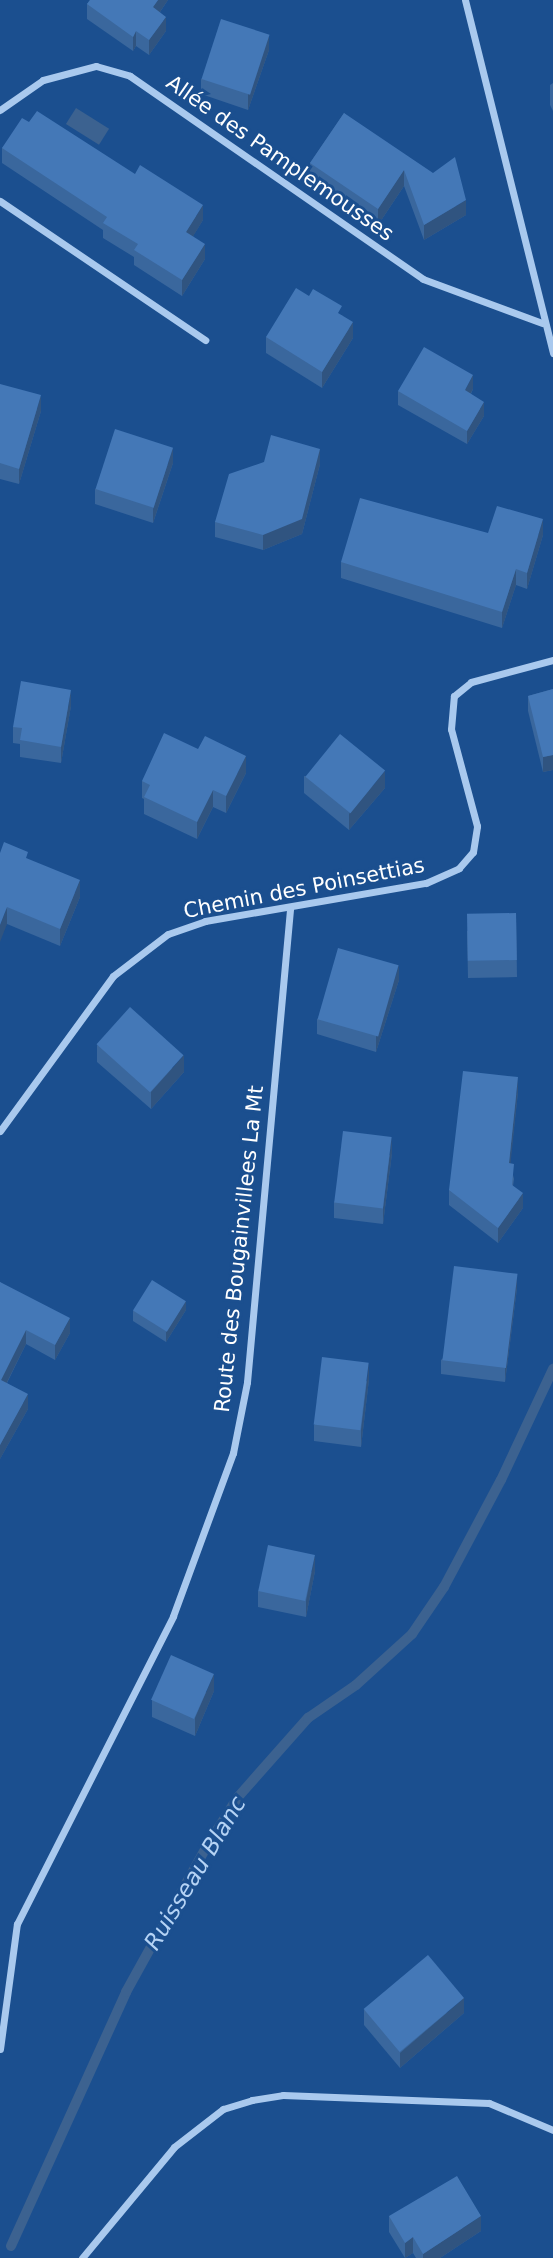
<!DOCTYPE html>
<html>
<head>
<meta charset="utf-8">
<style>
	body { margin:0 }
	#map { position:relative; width:553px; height:2258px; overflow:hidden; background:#1b4f8f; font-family:"DejaVu Sans",sans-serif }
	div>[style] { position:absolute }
	.water>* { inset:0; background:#3c6290; transform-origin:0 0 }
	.stream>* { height:10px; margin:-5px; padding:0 5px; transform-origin:5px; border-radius:5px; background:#3c6290 }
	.street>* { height:7px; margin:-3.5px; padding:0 3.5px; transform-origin:3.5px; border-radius:3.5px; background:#a9c9ee }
	.wall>* { inset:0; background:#3a679d }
	.shaded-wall>* { inset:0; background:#305480 }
	.building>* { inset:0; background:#4478b7; transform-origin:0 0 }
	span { translate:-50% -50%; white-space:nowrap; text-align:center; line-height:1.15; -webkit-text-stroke:6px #1b4f8f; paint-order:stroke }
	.street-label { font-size:21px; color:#fff }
	.water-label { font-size:23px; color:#b5d3f5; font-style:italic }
</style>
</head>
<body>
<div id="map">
	<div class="water">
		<i style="left:76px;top:108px;width:39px;height:19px;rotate:32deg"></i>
	</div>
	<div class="stream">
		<i style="left:11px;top:2246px;width:279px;rotate:-65.6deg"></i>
		<i style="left:126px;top:1992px;width:167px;rotate:-61deg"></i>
		<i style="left:207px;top:1846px;width:58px;rotate:-57.7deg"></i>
		<i style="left:238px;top:1797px;width:106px;rotate:-48.5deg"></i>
		<i style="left:308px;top:1718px;width:58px;rotate:-34.5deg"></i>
		<i style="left:356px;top:1685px;width:76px;rotate:-42.3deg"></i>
		<i style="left:412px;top:1634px;width:57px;rotate:-55.8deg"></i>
		<i style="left:444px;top:1587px;width:121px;rotate:-62deg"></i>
		<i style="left:501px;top:1480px;width:123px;rotate:-64.9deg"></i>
	</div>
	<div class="street">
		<i style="left:465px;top:0;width:364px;rotate:76deg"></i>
		<i style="left:0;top:110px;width:52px;rotate:-34.9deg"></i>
		<i style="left:43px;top:80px;width:55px;rotate:-14.8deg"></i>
		<i style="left:96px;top:66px;width:35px;rotate:16deg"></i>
		<i style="left:130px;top:76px;width:356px;rotate:34.7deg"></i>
		<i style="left:423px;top:279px;width:127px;rotate:20.3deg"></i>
		<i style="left:0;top:201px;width:248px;rotate:34.1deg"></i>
		<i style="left:0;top:1131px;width:192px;rotate:-53.9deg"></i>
		<i style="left:113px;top:976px;width:69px;rotate:-37.4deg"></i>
		<i style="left:168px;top:934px;width:39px;rotate:-19deg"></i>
		<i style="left:205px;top:921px;width:224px;rotate:-9.8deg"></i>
		<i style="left:426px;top:883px;width:36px;rotate:-24deg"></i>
		<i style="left:459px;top:868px;width:21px;rotate:-49deg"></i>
		<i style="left:473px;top:852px;width:26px;rotate:-81deg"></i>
		<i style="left:477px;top:826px;width:100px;rotate:-105deg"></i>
		<i style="left:451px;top:729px;width:33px;rotate:-85deg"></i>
		<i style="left:454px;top:696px;width:22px;rotate:-39deg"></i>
		<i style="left:471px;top:682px;width:85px;rotate:-15deg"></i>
		<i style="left:0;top:2049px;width:126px;rotate:-82.3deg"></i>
		<i style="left:17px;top:1924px;width:345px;rotate:-63.1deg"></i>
		<i style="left:173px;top:1616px;width:174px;rotate:-69.8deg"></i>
		<i style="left:233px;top:1453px;width:72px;rotate:-78.8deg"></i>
		<i style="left:247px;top:1382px;width:477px;rotate:-84.8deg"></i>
		<i style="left:82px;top:2258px;width:144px;rotate:-50.3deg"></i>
		<i style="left:174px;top:2147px;width:62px;rotate:-37.8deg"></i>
		<i style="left:223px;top:2109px;width:30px;rotate:-17deg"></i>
		<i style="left:252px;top:2100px;width:31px;rotate:-9deg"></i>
		<i style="left:283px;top:2095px;width:206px;rotate:2.2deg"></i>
		<i style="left:489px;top:2103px;width:69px;rotate:22.9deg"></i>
	</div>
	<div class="wall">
		<i style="clip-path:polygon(90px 0,168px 0,160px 12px,166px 31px,149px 55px,136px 46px,133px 51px,87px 19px,87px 4px)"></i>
		<i style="clip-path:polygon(269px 50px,248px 110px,201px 94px,201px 79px)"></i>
		<i style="clip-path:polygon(553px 83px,553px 111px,550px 105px,550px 85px)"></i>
		<i style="clip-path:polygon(344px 113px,466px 215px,424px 240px,404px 186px,378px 225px,310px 179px,310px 163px)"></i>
		<i style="clip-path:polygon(29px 122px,203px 220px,193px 236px,205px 259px,182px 296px,134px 265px,134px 257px,103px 238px,103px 230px,2px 163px,2px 148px)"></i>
		<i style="clip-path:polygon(342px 315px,353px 338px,322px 388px,266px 353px,266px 337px)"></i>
		<i style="clip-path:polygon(0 384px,41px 411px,19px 484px,0 479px)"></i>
		<i style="clip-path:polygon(473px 389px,471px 394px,484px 416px,467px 444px,398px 405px,398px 391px)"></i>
		<i style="clip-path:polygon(264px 462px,320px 464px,302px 534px,263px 550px,215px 537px,215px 522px)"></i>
		<i style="clip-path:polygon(173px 463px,153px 523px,95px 504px,95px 489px)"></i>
		<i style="clip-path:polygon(488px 533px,543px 535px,527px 589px,516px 585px,502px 628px,341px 578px,341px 562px)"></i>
		<i style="clip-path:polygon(553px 689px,553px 770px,543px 772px,528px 711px,528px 696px)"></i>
		<i style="clip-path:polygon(71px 706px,61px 763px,20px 757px,20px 744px,13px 743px,13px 727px)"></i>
		<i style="clip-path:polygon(246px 773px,226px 813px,213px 807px,197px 839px,144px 814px,144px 799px,142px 798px,142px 781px)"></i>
		<i style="clip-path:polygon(304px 776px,385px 788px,349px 830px,304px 793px)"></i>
		<i style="clip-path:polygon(0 853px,28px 859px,80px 897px,60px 946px,7px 924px)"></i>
		<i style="clip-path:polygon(516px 913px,517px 977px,468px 978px,467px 931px)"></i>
		<i style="clip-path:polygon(399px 980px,376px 1052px,317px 1034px,317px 1019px)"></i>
		<i style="clip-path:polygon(97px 1045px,184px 1072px,151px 1109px,97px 1062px)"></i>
		<i style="clip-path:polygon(518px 1092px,510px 1163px,514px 1179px,513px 1186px,523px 1208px,498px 1243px,449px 1205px,449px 1190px)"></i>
		<i style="clip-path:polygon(392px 1153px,383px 1224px,334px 1218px,334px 1202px)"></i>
		<i style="clip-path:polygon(0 1282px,70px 1333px,55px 1360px,26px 1344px,7px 1383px,28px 1409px,0 1459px)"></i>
		<i style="clip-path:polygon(517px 1288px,505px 1382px,441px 1374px,441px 1360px)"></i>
		<i style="clip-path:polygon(186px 1310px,166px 1342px,133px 1321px,133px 1311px)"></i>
		<i style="clip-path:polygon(369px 1379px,361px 1447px,314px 1441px,314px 1425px)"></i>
		<i style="clip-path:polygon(315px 1571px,306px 1617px,258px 1607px,258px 1591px)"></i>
		<i style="clip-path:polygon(214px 1691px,195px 1736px,152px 1717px,152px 1700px)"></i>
		<i style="clip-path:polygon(364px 2010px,464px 2013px,400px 2068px,364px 2025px)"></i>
		<i style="clip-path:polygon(389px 2216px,481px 2231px,440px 2258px,416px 2258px,413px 2253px,405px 2258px,389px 2232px)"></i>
	</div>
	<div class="shaded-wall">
		<i style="clip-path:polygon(158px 0,168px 0,153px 22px,153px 7px)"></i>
		<i style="clip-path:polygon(166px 17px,166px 31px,149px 55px,149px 40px)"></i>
		<i style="clip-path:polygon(136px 31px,136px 46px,133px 51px,133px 37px)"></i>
		<i style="clip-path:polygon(269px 35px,269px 50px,248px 110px,248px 95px)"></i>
		<i style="clip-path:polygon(404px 170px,404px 186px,378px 225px,378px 209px)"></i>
		<i style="clip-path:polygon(466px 200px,466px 215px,424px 240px,424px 225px)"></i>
		<i style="clip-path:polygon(203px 205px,203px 220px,186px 248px,186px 232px)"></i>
		<i style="clip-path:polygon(205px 244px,205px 259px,182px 296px,182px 280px)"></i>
		<i style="clip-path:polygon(353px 322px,353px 338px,322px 388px,322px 372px)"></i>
		<i style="clip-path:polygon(473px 375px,473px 389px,465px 404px,465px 390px)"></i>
		<i style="clip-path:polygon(41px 395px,41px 411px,19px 484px,19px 469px)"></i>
		<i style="clip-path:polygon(484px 402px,484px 416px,467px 444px,467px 431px)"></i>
		<i style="clip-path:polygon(173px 448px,173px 463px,153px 523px,153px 509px)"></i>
		<i style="clip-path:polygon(320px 449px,320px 464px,302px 534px,263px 550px,263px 535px)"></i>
		<i style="clip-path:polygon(543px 519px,543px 535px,527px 589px,527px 573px)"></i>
		<i style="clip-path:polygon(516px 569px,516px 585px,502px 628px,502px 612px)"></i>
		<i style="clip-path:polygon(71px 690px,71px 706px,61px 763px,61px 747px)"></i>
		<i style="clip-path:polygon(553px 755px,553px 770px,543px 772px,543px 757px)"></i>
		<i style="clip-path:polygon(246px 756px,246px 773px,226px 813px,226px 796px)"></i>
		<i style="clip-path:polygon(385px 771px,385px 788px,349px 830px,349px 814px)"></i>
		<i style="clip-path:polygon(213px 790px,213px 807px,197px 839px,197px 822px)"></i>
		<i style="clip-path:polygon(80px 880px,80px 897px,60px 946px,60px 929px)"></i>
		<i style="clip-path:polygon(7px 907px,7px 924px,0 942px,0 925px)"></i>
		<i style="clip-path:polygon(399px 965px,399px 980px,376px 1052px,376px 1037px)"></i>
		<i style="clip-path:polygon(184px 1055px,184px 1072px,151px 1109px,151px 1092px)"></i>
		<i style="clip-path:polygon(518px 1077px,518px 1092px,509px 1178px,509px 1163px)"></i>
		<i style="clip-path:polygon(392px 1137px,392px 1153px,383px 1224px,383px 1208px)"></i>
		<i style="clip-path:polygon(523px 1193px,523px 1208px,498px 1243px,498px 1228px)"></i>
		<i style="clip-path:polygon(517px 1274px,517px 1288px,505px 1382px,505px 1368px)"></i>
		<i style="clip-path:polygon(186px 1301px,186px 1310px,166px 1342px,166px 1332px)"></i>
		<i style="clip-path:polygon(70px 1318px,70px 1333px,55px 1360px,55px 1345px)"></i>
		<i style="clip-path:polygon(26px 1330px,26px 1344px,1px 1394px,1px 1380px)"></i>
		<i style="clip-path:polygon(369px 1363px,369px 1379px,361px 1447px,361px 1430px)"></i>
		<i style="clip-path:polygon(28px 1394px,28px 1409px,0 1459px,0 1445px)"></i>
		<i style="clip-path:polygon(315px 1555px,315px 1571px,306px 1617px,306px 1601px)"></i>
		<i style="clip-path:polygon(214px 1674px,214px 1691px,195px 1736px,195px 1718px)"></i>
		<i style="clip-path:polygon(464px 1998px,464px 2013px,400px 2068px,400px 2053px)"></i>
		<i style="clip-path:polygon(481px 2216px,481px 2231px,440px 2258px,423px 2258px,423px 2254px)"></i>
		<i style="clip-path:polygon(413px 2237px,413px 2253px,405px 2258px,405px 2243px)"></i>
	</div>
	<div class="building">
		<i style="clip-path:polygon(90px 0,158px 0,153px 7px,166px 17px,149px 40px,136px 31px,133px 37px,87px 4px)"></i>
		<i style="left:221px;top:19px;width:51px;height:63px;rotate:18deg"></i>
		<i style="clip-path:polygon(37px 111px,135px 174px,140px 165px,203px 205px,186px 232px,205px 244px,182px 280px,134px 250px,138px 244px,103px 223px,107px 217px,2px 148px,22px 118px,29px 122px)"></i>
		<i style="clip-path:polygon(344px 113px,433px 173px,455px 157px,466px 200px,424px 225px,404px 170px,378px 209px,310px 163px)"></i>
		<i style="clip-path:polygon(296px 288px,309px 296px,313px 289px,342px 306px,338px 313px,353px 322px,322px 372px,266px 337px)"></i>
		<i style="clip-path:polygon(424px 347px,473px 375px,465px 390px,484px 402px,467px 431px,398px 391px)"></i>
		<i style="clip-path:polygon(0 384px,41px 395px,19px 469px,0 463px)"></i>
		<i style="left:115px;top:429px;width:61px;height:63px;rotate:18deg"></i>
		<i style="clip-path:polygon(271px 435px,320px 449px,302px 519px,263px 535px,215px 522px,229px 474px,264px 462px)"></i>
		<i style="clip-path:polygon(360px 498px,488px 533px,497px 506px,543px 519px,527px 573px,516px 569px,502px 612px,341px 562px)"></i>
		<i style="clip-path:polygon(21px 681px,71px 690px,61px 747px,20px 740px,22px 728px,13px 727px)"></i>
		<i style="clip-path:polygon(553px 689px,553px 755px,543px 757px,528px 696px)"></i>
		<i style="clip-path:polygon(164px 733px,198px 749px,205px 736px,246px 756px,226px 796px,213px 790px,197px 822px,144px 797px,150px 785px,142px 781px)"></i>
		<i style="left:340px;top:734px;width:58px;height:55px;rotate:39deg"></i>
		<i style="clip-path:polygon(4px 842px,28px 852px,26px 858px,80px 880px,60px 929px,7px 907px,0 925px,0 853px)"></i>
		<i style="left:516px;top:913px;width:47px;height:49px;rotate:89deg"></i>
		<i style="left:338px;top:948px;width:63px;height:74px;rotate:16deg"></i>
		<i style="left:130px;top:1007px;width:72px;height:50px;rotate:42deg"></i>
		<i style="clip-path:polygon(463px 1071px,518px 1077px,509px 1163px,514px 1164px,512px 1185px,523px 1193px,498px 1228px,449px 1190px)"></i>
		<i style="left:343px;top:1131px;width:49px;height:72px;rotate:7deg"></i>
		<i style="left:454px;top:1266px;width:64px;height:95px;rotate:7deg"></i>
		<i style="left:152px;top:1280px;width:40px;height:36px;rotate:32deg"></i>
		<i style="clip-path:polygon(0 1282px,70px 1318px,55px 1345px,26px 1330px,1px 1380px,28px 1394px,0 1445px)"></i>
		<i style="left:322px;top:1357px;width:47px;height:68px;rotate:7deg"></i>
		<i style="left:268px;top:1545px;width:48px;height:47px;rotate:12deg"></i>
		<i style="left:171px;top:1655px;width:47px;height:49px;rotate:24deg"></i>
		<i style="left:428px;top:1955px;width:56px;height:84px;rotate:50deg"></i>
		<i style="clip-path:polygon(457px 2176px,481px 2216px,423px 2254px,413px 2237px,405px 2243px,389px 2216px)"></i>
	</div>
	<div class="street-label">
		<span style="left:280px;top:158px;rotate:35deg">Allée des Pamplemousses</span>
		<span style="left:304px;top:888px;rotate:-11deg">Chemin des Poinsettias</span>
		<span style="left:239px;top:1249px;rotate:-84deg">Route des Bougainvillees La Mt</span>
	</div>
	<div class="water-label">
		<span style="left:195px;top:1873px;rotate:-59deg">Ruisseau Blanc</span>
	</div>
</div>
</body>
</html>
